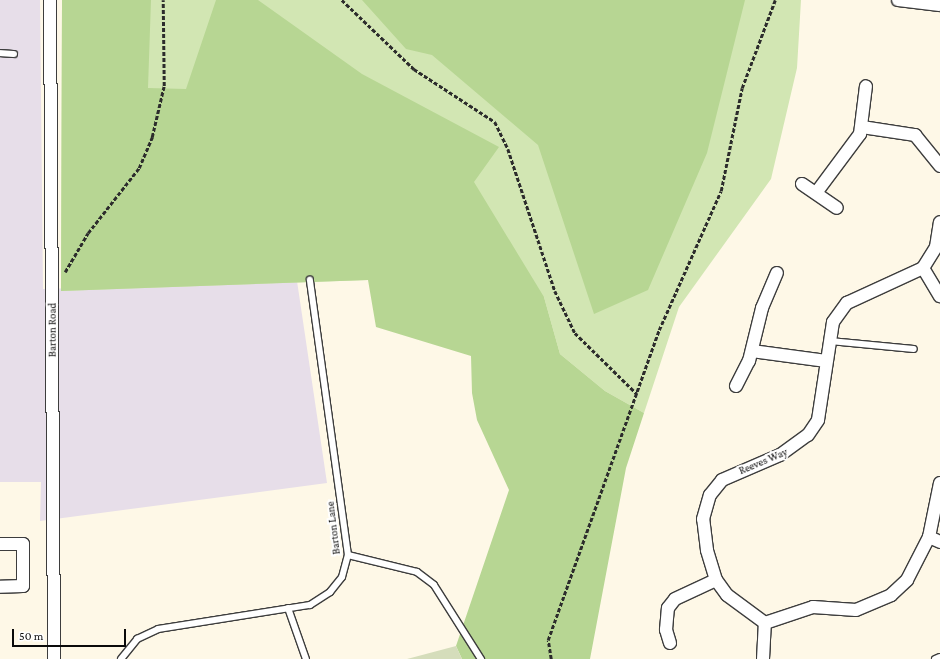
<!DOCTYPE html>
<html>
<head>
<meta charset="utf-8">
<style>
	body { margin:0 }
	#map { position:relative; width:940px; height:659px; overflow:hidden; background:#fef8e7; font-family:"Crimson Pro",serif }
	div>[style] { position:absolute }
	.industrial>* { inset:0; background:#e7dee9 }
	.green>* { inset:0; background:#d2e6b3 }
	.forest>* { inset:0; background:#b7d693 }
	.cemetery>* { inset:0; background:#d5ddbb }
	.path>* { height:2.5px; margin-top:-1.25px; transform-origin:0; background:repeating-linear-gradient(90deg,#2c2c2c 0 4px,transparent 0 6px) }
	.roads { filter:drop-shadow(1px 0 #3d3d3d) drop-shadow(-1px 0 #3d3d3d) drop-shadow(0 1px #3d3d3d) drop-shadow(0 -1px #3d3d3d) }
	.lane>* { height:6px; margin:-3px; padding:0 3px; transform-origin:3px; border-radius:3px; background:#fff }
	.street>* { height:12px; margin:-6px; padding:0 6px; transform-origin:6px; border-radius:6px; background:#fff }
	span { translate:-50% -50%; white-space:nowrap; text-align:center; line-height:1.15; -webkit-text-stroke:4px #fff; paint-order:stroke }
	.street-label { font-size:11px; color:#0a0a0a }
	.scale { position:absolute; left:12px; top:629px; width:114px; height:18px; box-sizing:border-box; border:2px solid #0a0a0a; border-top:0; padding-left:5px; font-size:12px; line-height:14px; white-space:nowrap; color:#0a0a0a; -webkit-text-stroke:3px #fff; paint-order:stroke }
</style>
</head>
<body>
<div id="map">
	<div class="industrial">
		<i style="clip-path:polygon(0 0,40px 0,43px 289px,297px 281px,327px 483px,40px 521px,41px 482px,0 482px)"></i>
	</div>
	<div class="green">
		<i style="clip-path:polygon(62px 0,801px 0,797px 68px,771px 179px,679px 307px,644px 413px,605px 391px,560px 354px,544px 297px,368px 280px,61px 291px)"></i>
	</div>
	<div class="forest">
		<i style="clip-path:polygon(62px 0,151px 0,148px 88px,186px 89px,216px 0,258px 0,362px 74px,499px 147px,474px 182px,544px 297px,560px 354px,605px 391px,644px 413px,626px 468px,590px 659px,462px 659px,456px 646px,509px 490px,477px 420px,472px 393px,471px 356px,376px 327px,368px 280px,61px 291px)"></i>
		<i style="clip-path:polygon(362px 0,745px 0,707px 153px,648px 290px,594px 314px,538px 145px,432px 55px,406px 49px)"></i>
	</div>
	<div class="cemetery">
		<i style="clip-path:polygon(456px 646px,462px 659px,407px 659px)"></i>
	</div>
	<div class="path">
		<i style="left:342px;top:0;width:100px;rotate:43.8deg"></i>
		<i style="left:414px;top:69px;width:97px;rotate:33.2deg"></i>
		<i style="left:495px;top:122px;width:30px;rotate:64deg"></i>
		<i style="left:508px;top:149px;width:150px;rotate:71.7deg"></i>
		<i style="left:555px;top:291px;width:47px;rotate:64.5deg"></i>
		<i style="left:575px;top:333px;width:87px;rotate:44.5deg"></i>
		<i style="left:65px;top:272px;width:45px;rotate:-59.5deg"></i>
		<i style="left:88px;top:233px;width:83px;rotate:-51.9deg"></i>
		<i style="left:139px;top:168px;width:34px;rotate:-67deg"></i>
		<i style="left:152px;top:137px;width:52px;rotate:-76.8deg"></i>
		<i style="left:164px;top:86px;width:86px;rotate:-90.7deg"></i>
		<i style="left:551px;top:659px;width:19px;rotate:-99deg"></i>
		<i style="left:548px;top:640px;width:329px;rotate:-70.3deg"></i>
		<i style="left:659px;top:330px;width:152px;rotate:-66deg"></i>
		<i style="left:721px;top:191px;width:105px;rotate:-78.5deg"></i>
		<i style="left:742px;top:88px;width:94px;rotate:-69.4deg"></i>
	</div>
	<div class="roads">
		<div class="lane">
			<i style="left:0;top:53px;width:14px;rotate:4deg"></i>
			<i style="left:830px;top:341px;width:84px;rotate:5.4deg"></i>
			<i style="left:348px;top:555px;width:71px;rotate:13.8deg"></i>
			<i style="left:417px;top:572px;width:21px;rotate:37deg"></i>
			<i style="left:434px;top:585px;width:88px;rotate:57.6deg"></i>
			<i style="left:288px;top:608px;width:54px;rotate:70.6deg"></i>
			<i style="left:121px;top:659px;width:26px;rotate:-51deg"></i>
			<i style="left:137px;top:639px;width:23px;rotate:-25deg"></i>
			<i style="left:158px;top:629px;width:154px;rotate:-9deg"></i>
			<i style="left:310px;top:605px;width:24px;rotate:-33deg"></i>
			<i style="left:330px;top:592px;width:19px;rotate:-51deg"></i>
			<i style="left:342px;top:577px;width:23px;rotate:-75deg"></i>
			<i style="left:348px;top:555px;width:278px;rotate:-97.9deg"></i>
			<i style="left:935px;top:659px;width:5px;rotate:-22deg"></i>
		</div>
		<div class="street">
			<i style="left:50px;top:0;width:659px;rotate:89.65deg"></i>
			<i style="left:898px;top:0;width:42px;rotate:6.8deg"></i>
			<i style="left:862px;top:127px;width:54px;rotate:8.6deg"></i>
			<i style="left:915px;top:135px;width:40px;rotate:51deg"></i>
			<i style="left:802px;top:184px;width:42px;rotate:34.4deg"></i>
			<i style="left:816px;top:193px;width:74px;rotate:-53.3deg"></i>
			<i style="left:860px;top:134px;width:48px;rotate:-82.9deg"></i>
			<i style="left:923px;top:268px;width:33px;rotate:59deg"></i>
			<i style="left:752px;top:351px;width:75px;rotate:7.7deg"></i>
			<i style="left:736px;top:386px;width:28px;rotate:-63deg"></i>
			<i style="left:749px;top:361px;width:55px;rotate:-76.2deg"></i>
			<i style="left:762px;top:308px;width:38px;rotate:-67deg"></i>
			<i style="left:929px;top:537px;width:12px;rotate:24deg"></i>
			<i style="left:0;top:544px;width:23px"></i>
			<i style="left:23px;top:544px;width:42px;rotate:90deg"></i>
			<i style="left:23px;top:586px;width:23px;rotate:178deg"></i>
			<i style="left:765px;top:623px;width:51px;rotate:-18.4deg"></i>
			<i style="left:813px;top:607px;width:43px;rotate:4deg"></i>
			<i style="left:856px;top:610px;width:38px;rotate:-23deg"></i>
			<i style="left:891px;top:595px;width:22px;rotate:-43deg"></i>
			<i style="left:907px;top:580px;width:48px;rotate:-62.9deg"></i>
			<i style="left:929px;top:537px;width:55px;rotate:-78.5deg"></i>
			<i style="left:670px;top:643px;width:14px;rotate:-107deg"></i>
			<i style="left:666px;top:630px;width:22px;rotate:-85deg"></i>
			<i style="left:668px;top:608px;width:11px;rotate:-52deg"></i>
			<i style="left:675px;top:599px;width:45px;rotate:-24.9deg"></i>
			<i style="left:763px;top:659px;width:36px;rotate:-87deg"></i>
			<i style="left:765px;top:623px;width:47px;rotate:-143.6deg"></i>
			<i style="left:727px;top:595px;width:19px;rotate:-126deg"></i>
			<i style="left:716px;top:580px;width:31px;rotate:-107deg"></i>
			<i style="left:707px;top:550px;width:31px;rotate:-97deg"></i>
			<i style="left:703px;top:519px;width:25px;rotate:-74deg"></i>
			<i style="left:710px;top:495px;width:19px;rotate:-51deg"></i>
			<i style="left:722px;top:480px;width:63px;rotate:-23.3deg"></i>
			<i style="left:780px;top:455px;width:34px;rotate:-36deg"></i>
			<i style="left:808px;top:435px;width:18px;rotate:-56deg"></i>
			<i style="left:818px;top:420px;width:99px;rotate:-81.3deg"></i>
			<i style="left:833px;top:322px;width:24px;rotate:-54deg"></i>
			<i style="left:847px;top:303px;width:84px;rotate:-24.7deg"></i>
			<i style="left:923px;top:268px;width:25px;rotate:-58deg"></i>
			<i style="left:936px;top:247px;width:25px;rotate:-81deg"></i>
		</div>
	</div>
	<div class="street-label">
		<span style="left:52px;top:330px;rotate:-90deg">Barton Road</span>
		<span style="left:763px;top:461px;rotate:-23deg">Reeves Way</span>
		<span style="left:333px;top:528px;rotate:-97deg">Barton Lane</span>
	</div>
	<div class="scale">50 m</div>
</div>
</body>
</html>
